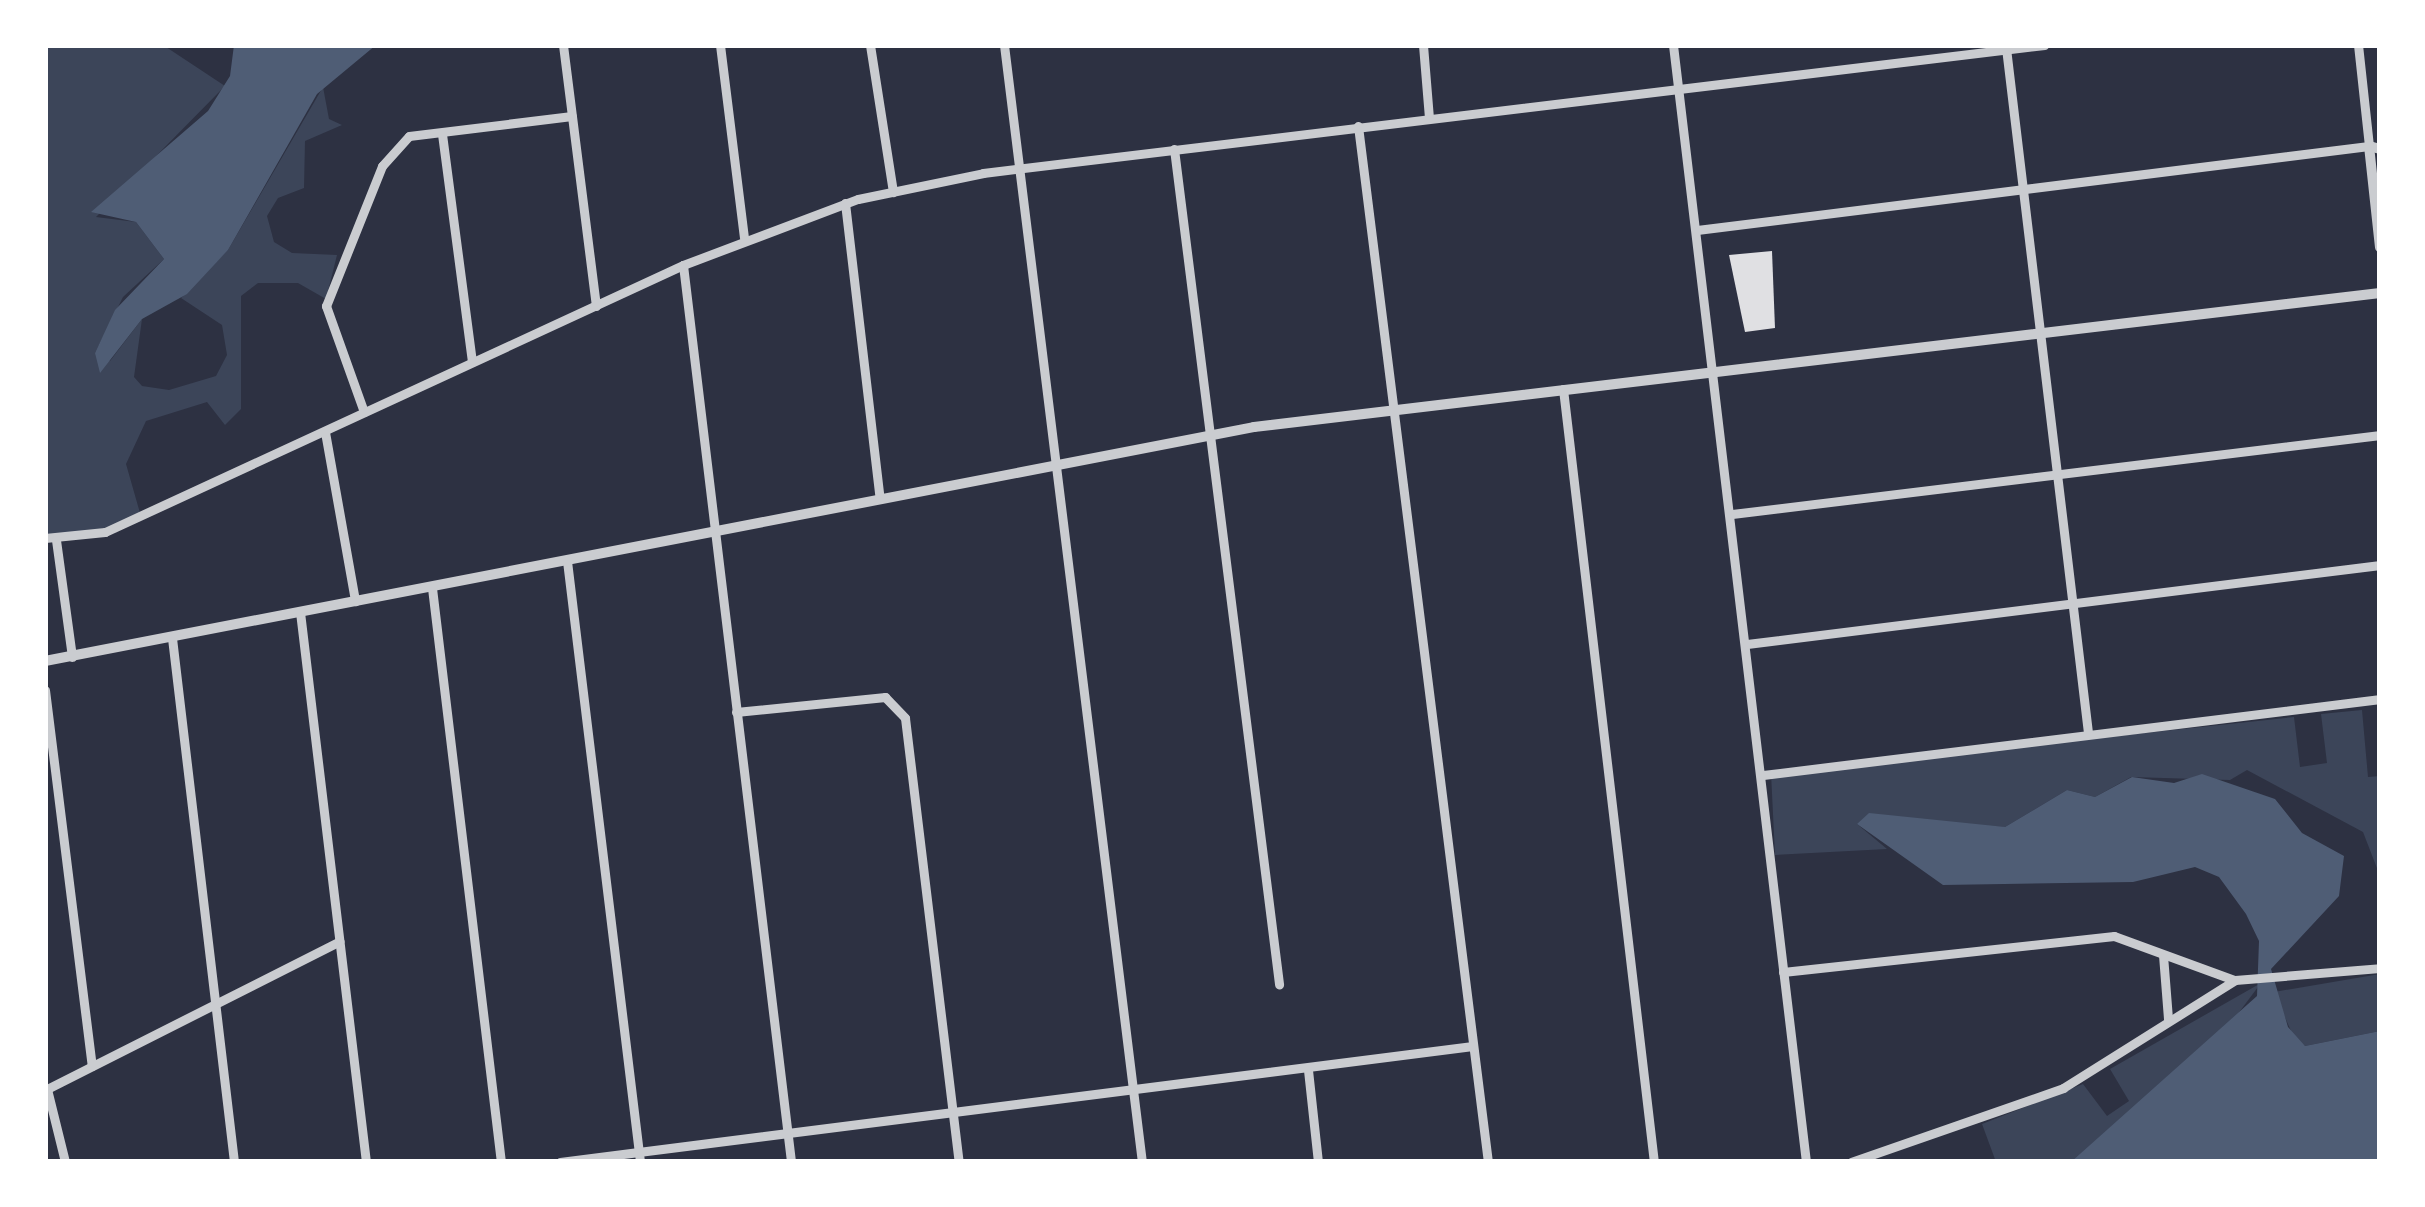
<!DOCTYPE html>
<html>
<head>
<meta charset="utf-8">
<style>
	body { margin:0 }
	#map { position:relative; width:2425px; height:1207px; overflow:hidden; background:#2d3142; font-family:Rubik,sans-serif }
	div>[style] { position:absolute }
	.green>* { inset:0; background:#3c4559 }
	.water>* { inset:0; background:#4f5d75 }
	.building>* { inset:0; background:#e0e0e3 }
	.minor>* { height:9px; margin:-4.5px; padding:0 4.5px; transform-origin:4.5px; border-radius:4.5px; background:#caccd0 }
	.tertiary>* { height:10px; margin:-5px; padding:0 5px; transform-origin:5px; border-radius:5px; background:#caccd0 }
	span { translate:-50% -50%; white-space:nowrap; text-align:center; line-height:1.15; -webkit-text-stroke:10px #fff; paint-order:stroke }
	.frame { position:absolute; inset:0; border:48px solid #fff; pointer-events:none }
</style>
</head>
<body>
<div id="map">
	<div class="green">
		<i style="clip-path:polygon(45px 45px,163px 45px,225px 86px,96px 217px,136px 222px,164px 259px,123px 297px,95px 353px,110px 361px,142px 319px,134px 377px,142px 386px,169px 390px,216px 376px,227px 355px,222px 325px,181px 298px,228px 250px,323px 87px,329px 119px,342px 125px,305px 141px,304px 188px,278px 198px,267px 216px,274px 242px,292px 253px,337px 255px,326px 299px,298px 283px,258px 283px,241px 296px,241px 409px,225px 425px,207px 402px,146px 421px,126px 464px,140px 513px,118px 526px,45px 538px)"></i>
		<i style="clip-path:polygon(2362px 710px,2368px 777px,2380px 776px,2380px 876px,2363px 832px,2247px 770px,2230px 780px,2131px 777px,2095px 797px,2067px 790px,2005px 827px,1857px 824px,1887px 849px,1775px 855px,1771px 773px,2294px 717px,2300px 767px,2327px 763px,2321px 714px)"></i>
		<i style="clip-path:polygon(2380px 974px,2380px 1031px,2305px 1046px,2294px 1038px,2274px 992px)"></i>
		<i style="clip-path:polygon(2261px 983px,2234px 1019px,2091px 1149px,2071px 1162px,1996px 1162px,1982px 1124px,2083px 1084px,2107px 1116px,2129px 1101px,2110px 1069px)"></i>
	</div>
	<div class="water">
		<i style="clip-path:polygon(234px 45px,376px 45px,317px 94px,228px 250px,187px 294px,142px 319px,100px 373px,95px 353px,115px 310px,164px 259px,136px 222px,91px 212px,208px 111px,230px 76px)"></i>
		<i style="clip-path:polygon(2202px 774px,2275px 799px,2302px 833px,2344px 856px,2339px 896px,2271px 969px,2288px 1027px,2305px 1046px,2380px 1031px,2380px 1162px,2071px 1162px,2257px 996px,2259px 941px,2246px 914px,2219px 877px,2195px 867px,2133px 882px,1943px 885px,1857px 824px,1869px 813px,2005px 827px,2067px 790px,2095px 797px,2132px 777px,2174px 783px)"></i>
	</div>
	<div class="building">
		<i style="clip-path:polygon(1772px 251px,1775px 328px,1745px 332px,1729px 255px)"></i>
	</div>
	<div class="minor">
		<i style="left:563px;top:45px;width:263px;rotate:82.8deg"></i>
		<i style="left:720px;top:45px;width:194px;rotate:82.9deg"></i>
		<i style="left:870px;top:45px;width:149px;rotate:81.1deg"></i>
		<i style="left:1004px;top:45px;width:1125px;rotate:82.96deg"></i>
		<i style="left:1423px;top:45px;width:73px;rotate:85.3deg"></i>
		<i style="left:1673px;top:45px;width:1125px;rotate:83.21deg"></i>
		<i style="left:2006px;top:48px;width:690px;rotate:83.17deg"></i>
		<i style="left:1358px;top:126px;width:1044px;rotate:82.85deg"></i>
		<i style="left:442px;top:134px;width:230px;rotate:82.5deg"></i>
		<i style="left:1174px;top:149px;width:842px;rotate:82.83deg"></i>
		<i style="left:845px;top:203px;width:298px;rotate:83.3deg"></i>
		<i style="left:1697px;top:230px;width:677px;rotate:-7.13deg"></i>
		<i style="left:2369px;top:146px;width:102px;rotate:-96.2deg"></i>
		<i style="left:683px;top:265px;width:903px;rotate:83.13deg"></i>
		<i style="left:1563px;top:389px;width:778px;rotate:83.29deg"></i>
		<i style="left:364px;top:412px;width:113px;rotate:-109.7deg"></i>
		<i style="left:326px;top:306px;width:151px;rotate:-68.2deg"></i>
		<i style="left:382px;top:166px;width:40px;rotate:-48deg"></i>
		<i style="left:409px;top:136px;width:164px;rotate:-7deg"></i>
		<i style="left:325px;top:432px;width:172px;rotate:79.9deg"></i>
		<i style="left:1732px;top:514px;width:653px;rotate:-6.95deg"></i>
		<i style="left:45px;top:538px;width:60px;rotate:-5.7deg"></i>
		<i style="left:105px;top:532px;width:637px;rotate:-24.79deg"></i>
		<i style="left:683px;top:265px;width:187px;rotate:-20.7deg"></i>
		<i style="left:858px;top:199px;width:128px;rotate:-11.7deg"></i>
		<i style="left:983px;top:173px;width:1069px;rotate:-6.88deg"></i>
		<i style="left:56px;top:540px;width:118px;rotate:82.2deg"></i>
		<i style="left:567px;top:561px;width:605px;rotate:83.07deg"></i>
		<i style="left:432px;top:588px;width:578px;rotate:83.15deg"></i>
		<i style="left:300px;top:612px;width:554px;rotate:83.16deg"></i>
		<i style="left:172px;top:638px;width:528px;rotate:83.25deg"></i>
		<i style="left:1747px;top:644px;width:638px;rotate:-7.11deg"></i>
		<i style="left:45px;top:690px;width:379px;rotate:82.9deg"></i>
		<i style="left:736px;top:712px;width:150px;rotate:-5.7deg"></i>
		<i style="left:885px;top:697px;width:29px;rotate:46deg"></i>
		<i style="left:905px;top:718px;width:447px;rotate:83.1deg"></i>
		<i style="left:1763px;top:775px;width:622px;rotate:-7.02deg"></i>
		<i style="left:2163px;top:955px;width:64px;rotate:85.5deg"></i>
		<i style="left:1783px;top:972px;width:333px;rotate:-6.2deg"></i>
		<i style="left:2114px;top:936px;width:128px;rotate:20.1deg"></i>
		<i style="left:1308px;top:1070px;width:93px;rotate:83.8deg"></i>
		<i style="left:47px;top:1089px;width:75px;rotate:76.1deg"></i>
		<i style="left:45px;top:1090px;width:330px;rotate:-26.8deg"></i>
		<i style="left:560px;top:1162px;width:920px;rotate:-7.24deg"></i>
		<i style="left:1851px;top:1162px;width:225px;rotate:-19.2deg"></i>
		<i style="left:2063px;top:1088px;width:203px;rotate:-32.1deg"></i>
		<i style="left:2235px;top:980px;width:145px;rotate:-4.7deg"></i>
	</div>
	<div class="tertiary">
		<i style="left:2380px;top:149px;width:11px;rotate:-165deg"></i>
		<i style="left:2369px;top:146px;width:102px;rotate:83.8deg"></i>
		<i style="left:45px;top:661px;width:1231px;rotate:-10.95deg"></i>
		<i style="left:1254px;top:427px;width:1134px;rotate:-6.79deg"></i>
	</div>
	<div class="frame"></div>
</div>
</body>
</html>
